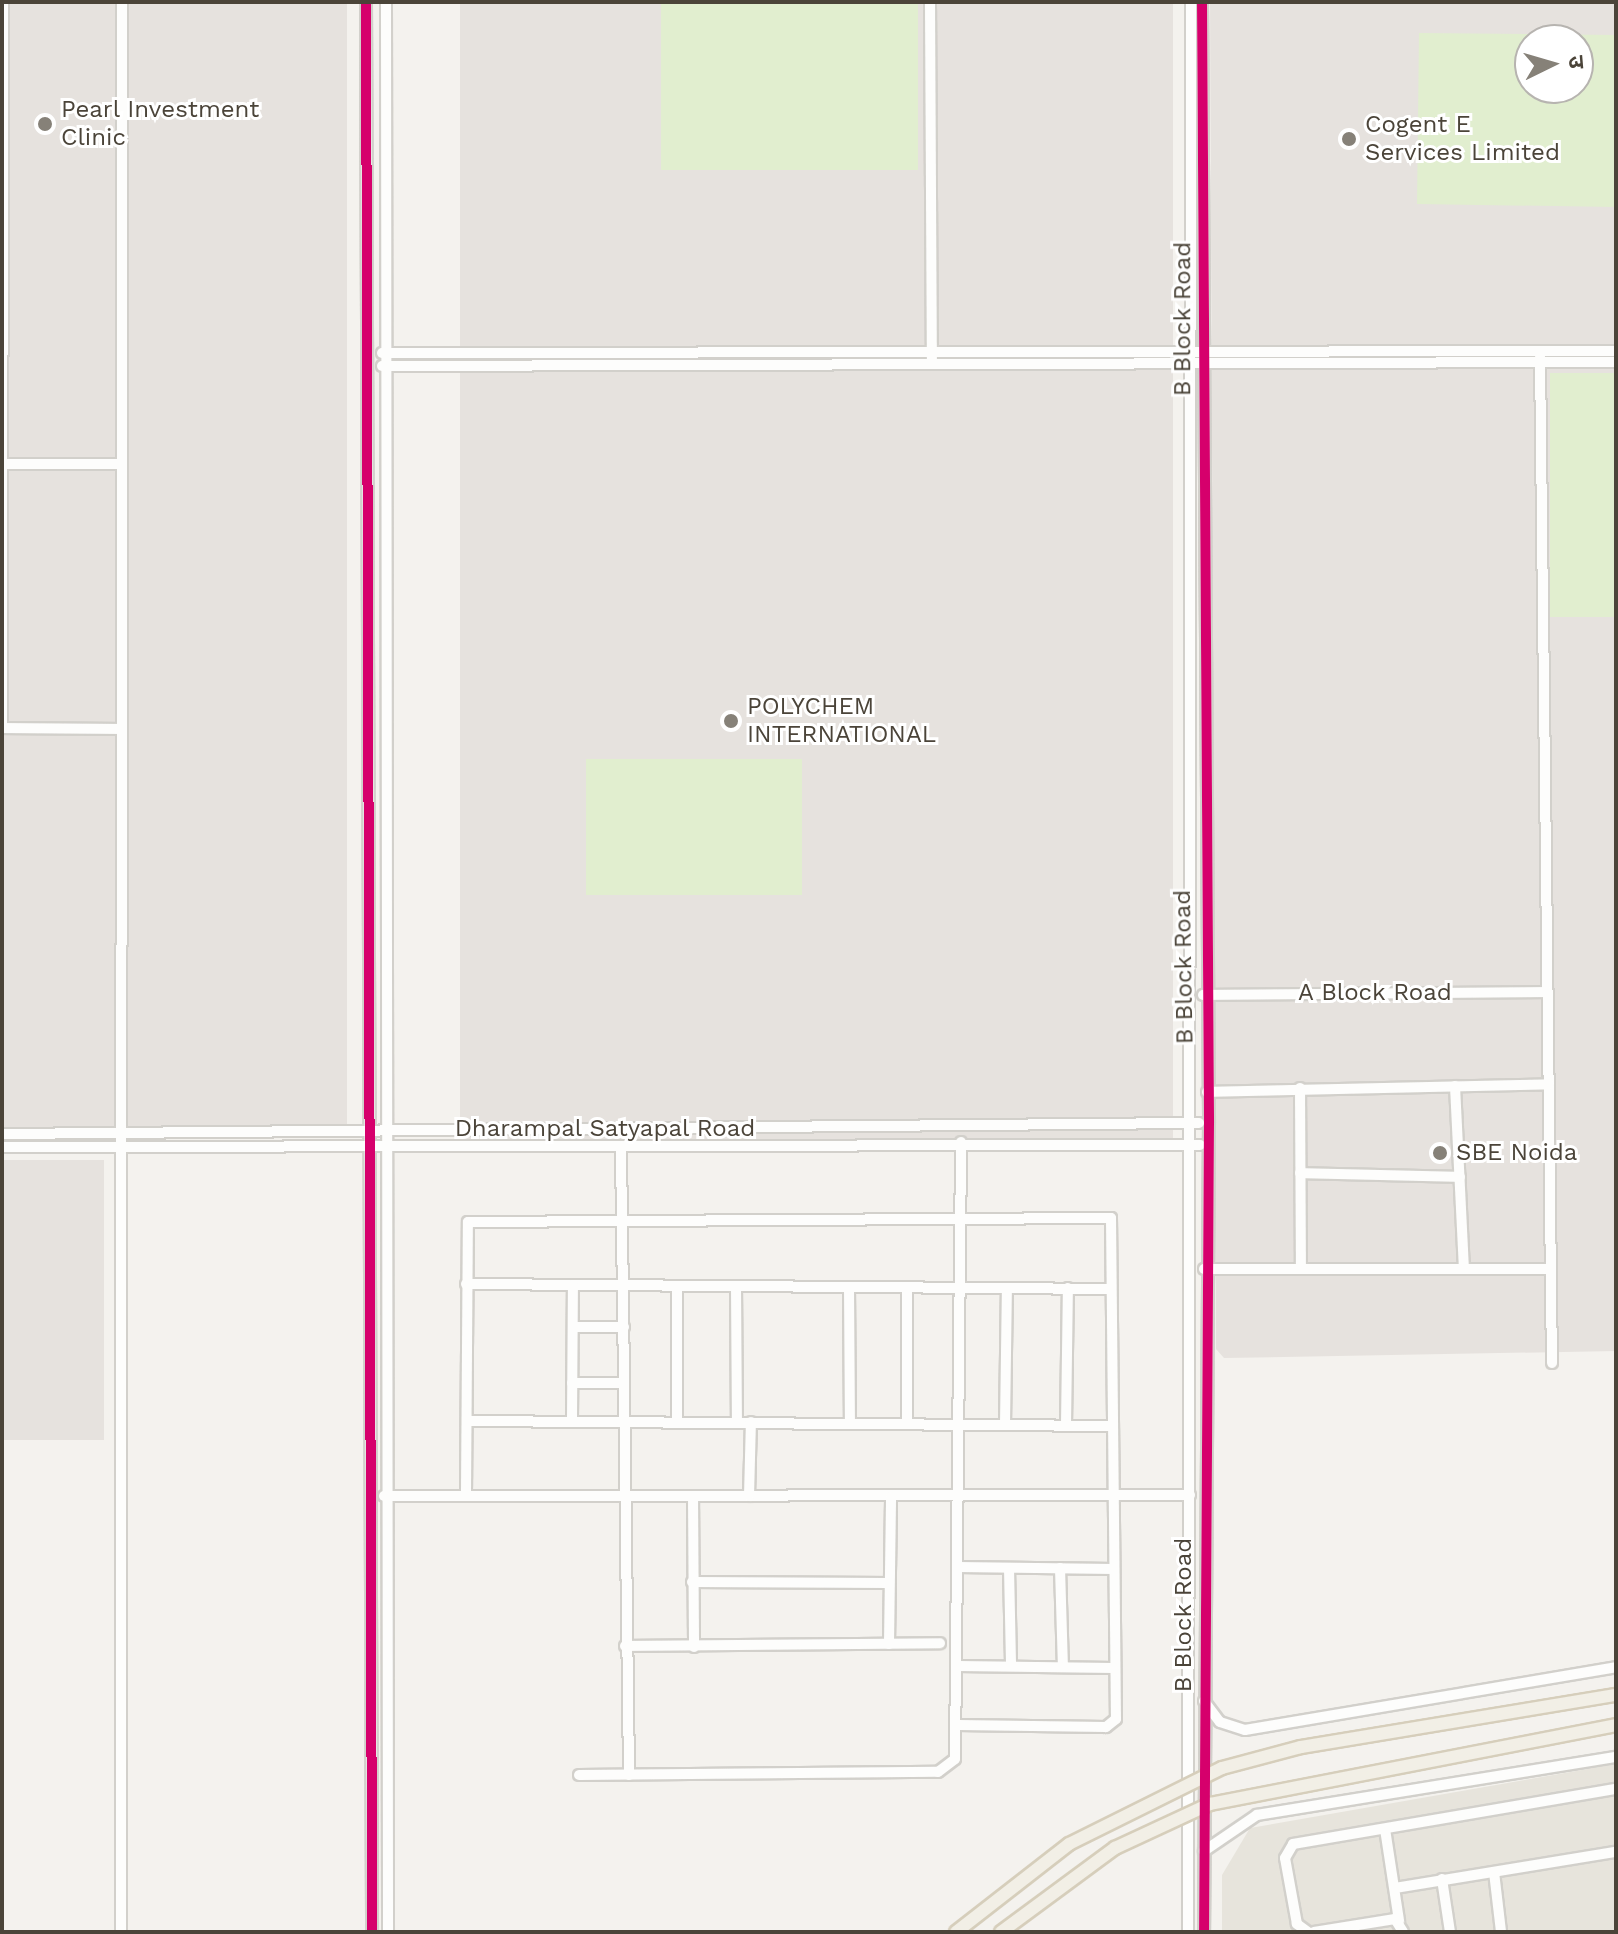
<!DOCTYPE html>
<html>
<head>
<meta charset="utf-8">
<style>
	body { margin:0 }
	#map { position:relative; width:1618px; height:1934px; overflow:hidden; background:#f4f2ee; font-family:"Work Sans","Noto Sans Devanagari",sans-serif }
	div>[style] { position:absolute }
	.residential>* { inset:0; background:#e7e4dc }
	.industrial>* { inset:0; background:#e6e2de; transform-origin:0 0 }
	.green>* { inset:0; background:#e1eecf; transform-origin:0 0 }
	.roads { filter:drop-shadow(2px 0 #d2d0cb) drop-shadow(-2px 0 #d2d0cb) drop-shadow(0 2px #d2d0cb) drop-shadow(0 -2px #d2d0cb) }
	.minor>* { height:10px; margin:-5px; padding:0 5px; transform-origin:5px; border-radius:5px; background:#fdfdfc }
	.bridges { filter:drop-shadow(2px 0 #d6cebb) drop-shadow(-2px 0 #d6cebb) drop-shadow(0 2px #d6cebb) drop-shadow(0 -2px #d6cebb) }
	.major-bridge>* { height:12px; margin:-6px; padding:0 6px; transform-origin:6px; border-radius:6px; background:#f2efe6 }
	.cycleway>* { height:10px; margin:-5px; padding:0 5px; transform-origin:5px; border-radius:5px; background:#d6006c }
	.dots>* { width:22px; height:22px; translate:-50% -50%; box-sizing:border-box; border:4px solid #fff; border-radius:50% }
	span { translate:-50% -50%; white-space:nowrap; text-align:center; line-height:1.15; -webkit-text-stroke:6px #fff; paint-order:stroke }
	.poi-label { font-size:24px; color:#4b4439 }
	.left { translate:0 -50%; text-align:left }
	.street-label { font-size:24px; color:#4b4439 }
	.frame { position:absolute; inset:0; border:4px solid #4b4439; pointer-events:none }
	.north { position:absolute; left:1514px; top:24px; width:80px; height:80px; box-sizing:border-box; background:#fff; border:2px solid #b7b4b0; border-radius:50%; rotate:85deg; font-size:22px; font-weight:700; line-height:32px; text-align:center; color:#4b4439 }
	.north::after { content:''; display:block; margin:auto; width:28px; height:36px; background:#868178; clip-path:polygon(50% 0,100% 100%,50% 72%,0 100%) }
</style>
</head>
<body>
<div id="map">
	<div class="residential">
		<i style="clip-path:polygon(1616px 1764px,1616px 1932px,1222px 1932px,1222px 1875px,1250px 1828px)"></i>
	</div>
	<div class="industrial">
		<i style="left:2px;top:2px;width:345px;height:1126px"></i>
		<i style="left:460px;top:2px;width:713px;height:1138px"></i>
		<i style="clip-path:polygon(evenodd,1210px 2px,1616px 2px,1616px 1351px,1224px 1358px,1216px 1349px,1210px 2px,1530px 40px,1578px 40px,1578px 88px,1530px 88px,1530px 40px)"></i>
		<i style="left:2px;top:1160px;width:102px;height:280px"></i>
	</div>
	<div class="green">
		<i style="left:661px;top:2px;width:257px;height:168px"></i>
		<i style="clip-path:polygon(evenodd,1419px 33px,1616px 35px,1616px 207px,1417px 204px,1419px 33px,1530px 40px,1578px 40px,1578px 88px,1530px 88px,1530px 40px)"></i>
		<i style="left:1616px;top:373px;width:244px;height:66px;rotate:90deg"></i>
		<i style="left:586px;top:759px;width:216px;height:136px"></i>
	</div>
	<div class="roads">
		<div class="minor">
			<i style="left:366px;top:2px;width:1930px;rotate:89.82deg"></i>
			<i style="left:386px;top:2px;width:1930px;rotate:89.94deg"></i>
			<i style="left:930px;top:2px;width:358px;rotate:89.7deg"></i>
			<i style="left:1202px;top:2px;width:1121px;rotate:89.64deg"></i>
			<i style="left:1209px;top:1123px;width:809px;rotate:90.35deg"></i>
			<i style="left:382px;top:353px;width:1234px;rotate:-0.09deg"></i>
			<i style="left:1540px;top:357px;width:1006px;rotate:89.32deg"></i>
			<i style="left:382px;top:366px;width:1234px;rotate:-0.19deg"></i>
			<i style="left:2px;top:464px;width:117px"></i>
			<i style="left:2px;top:727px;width:725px;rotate:-89.92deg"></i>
			<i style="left:2px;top:728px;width:119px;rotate:0.5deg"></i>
			<i style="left:1203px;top:995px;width:344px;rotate:-0.5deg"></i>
			<i style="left:1455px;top:1086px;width:182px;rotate:87.2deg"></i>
			<i style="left:1300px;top:1088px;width:180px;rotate:89.7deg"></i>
			<i style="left:1207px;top:1092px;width:342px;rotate:-1.3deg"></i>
			<i style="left:2px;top:1134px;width:1197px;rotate:-0.53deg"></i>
			<i style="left:621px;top:1146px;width:629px;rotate:89.27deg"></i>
			<i style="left:2px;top:1147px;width:1198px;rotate:-0.1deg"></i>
			<i style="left:1300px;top:1173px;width:160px;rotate:1.4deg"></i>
			<i style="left:1204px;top:1269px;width:346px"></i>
			<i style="left:466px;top:1284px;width:645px;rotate:0.44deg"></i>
			<i style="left:677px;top:1286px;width:135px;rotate:90deg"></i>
			<i style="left:736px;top:1286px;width:136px;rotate:89.6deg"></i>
			<i style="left:849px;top:1287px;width:136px;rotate:89.6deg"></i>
			<i style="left:907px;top:1287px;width:137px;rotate:90deg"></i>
			<i style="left:573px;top:1327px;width:51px"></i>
			<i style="left:572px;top:1383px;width:52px"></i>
			<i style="left:572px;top:1420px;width:135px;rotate:-89.6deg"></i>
			<i style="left:467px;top:1421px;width:645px;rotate:0.44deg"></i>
			<i style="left:1005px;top:1425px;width:137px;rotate:-89.2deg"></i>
			<i style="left:1066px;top:1425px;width:137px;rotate:-89.2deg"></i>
			<i style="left:466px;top:1493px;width:271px;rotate:-89.6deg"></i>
			<i style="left:468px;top:1222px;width:643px;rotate:-0.36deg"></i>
			<i style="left:1111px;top:1218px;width:501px;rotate:89.43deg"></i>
			<i style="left:1116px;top:1719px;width:13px;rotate:141deg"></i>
			<i style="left:1106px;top:1727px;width:148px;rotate:-179.2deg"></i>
			<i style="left:384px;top:1496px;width:806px;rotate:-0.07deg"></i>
			<i style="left:693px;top:1496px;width:151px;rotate:89.6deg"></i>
			<i style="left:749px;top:1496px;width:74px;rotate:-88.5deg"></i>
			<i style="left:958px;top:1567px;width:156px;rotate:0.7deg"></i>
			<i style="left:1009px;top:1568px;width:97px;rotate:88.8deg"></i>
			<i style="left:1060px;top:1568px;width:99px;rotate:88.3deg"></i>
			<i style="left:692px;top:1582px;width:197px;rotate:0.3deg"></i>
			<i style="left:889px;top:1644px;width:147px;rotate:-89.2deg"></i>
			<i style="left:625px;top:1646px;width:315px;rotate:-0.5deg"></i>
			<i style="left:958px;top:1666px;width:156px;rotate:0.7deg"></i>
			<i style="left:1204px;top:1701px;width:26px;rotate:53deg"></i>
			<i style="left:1220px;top:1722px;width:26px;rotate:18deg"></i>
			<i style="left:1245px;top:1730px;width:376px;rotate:-9.6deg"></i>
			<i style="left:579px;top:1775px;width:359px;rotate:-0.5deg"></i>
			<i style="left:938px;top:1772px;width:21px;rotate:-37deg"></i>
			<i style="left:955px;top:1759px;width:617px;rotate:-89.44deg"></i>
			<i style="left:1385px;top:1829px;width:93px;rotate:81.3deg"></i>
			<i style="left:1204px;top:1851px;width:64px;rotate:-34.2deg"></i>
			<i style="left:1257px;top:1815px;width:364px;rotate:-9.2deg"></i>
			<i style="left:1494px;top:1872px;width:60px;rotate:83.3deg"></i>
			<i style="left:1442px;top:1879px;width:54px;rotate:81.4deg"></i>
			<i style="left:1395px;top:1888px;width:224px;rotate:-9.3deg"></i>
			<i style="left:121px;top:1932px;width:1930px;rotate:-89.97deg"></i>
			<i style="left:1188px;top:1932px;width:1930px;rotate:-89.91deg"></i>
			<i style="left:1308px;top:1932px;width:14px;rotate:-144deg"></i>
			<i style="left:1297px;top:1924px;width:67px;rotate:-100.3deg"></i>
			<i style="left:1285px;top:1858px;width:16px;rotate:-60deg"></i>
			<i style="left:1293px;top:1844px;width:328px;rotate:-9.7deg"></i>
			<i style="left:1314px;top:1932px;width:82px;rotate:-9.1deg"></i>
			<i style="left:1395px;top:1919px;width:15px;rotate:58deg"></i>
		</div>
	</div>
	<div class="bridges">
		<div class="major-bridge">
			<i style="left:956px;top:1932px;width:143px;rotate:-37.9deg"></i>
			<i style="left:1069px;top:1844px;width:171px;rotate:-26.4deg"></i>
			<i style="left:1222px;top:1768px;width:82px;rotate:-14.9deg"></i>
			<i style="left:1301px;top:1747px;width:319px;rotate:-9.4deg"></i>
			<i style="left:1001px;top:1932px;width:142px;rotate:-36.4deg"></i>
			<i style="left:1115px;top:1848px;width:105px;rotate:-24.9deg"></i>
			<i style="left:1210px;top:1804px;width:414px;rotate:-11deg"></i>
		</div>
	</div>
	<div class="cycleway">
		<i style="left:366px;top:2px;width:1930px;rotate:89.82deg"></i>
		<i style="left:1202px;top:2px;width:1121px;rotate:89.64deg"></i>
		<i style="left:1209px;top:1123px;width:809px;rotate:90.35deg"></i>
	</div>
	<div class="dots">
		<i style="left:45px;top:124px;background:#868178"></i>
		<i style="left:1349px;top:139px;background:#868178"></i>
		<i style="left:731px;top:721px;background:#868178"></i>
		<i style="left:1440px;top:1153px;background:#868178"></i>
	</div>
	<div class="poi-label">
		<span class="left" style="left:61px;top:124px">Pearl Investment<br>Clinic</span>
		<span class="left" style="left:1365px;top:139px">Cogent E<br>Services Limited</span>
		<span class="left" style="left:747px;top:721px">POLYCHEM<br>INTERNATIONAL</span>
		<span class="left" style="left:1456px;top:1153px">SBE Noida</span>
	</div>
	<div class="street-label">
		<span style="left:1183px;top:319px;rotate:-90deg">B Block Road</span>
		<span style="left:1184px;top:967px;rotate:-91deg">B Block Road</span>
		<span style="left:1375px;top:993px">A Block Road</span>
		<span style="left:605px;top:1129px">Dharampal Satyapal Road</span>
		<span style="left:1184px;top:1615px;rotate:-90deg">B Block Road</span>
	</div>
	<div class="frame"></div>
	<div class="north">उ</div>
</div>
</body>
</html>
